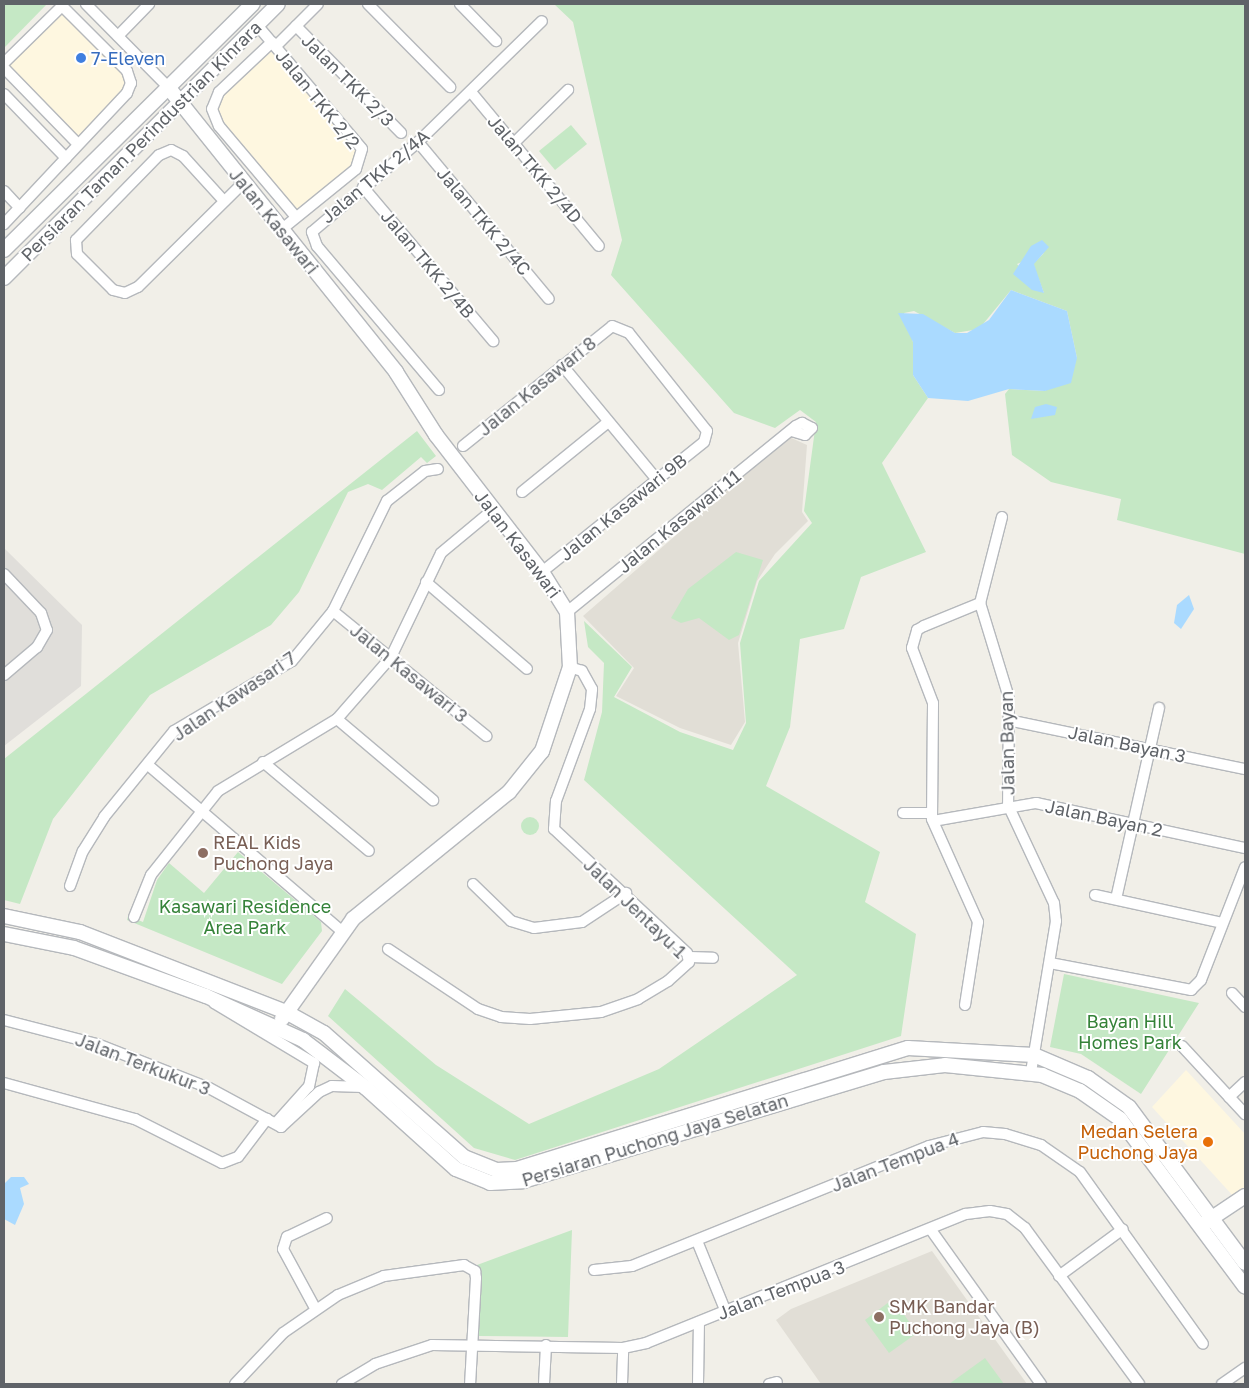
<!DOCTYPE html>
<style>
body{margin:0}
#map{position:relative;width:1249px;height:1388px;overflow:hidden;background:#f1efe8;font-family:"Golos Text",sans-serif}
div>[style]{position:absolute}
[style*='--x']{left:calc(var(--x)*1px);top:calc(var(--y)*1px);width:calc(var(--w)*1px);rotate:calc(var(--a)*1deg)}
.commercial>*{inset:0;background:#fef7e0}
.industrial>*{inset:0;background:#e0deda}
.education>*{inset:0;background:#e1ded6}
.green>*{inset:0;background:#c5e8c5}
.round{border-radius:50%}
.water>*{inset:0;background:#aadaff}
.roads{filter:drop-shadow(1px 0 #b5b8bc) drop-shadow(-1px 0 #b5b8bc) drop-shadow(0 1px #b5b8bc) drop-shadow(0 -1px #b5b8bc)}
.street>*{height:10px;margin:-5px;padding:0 5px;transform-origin:5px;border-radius:5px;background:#fff}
.secondary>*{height:14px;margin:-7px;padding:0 7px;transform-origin:7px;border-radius:7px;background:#fff}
.dots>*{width:14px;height:14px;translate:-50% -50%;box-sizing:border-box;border:2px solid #fff;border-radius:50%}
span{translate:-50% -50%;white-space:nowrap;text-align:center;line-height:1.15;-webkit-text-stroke:4px #fff;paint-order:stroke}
.shop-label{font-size:18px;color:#366cbe}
.left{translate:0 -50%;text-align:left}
.street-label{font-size:18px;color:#5f6368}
.education-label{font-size:18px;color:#785e54}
.park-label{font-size:18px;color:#348238}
.food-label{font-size:18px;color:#c56008}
.right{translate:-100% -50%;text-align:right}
.frame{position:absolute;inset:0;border:5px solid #5f6368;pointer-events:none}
</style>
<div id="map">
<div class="commercial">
<i style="clip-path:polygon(61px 11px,124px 73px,128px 83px,78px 139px,7px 65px)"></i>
<i style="clip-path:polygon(271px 49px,357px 148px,354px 167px,297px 212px,216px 116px,221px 95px)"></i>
<i style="clip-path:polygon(1186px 1070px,1245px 1134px,1245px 1191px,1234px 1197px,1152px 1107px)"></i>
</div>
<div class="industrial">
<i style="clip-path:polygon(4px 548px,82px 625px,81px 686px,4px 746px)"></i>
</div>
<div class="education">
<i style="clip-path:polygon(789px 437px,807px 445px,802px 512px,808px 521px,775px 554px,757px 581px,738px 643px,745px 722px,731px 745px,680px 728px,616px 696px,634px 668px,583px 616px)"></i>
<i style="clip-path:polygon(932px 1251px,1027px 1384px,821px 1384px,776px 1320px,791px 1309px)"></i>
</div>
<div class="green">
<i style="clip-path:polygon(4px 4px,47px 4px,4px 48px)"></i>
<i style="clip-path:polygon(evenodd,554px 4px,1245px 4px,1245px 554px,1117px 520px,1121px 499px,1051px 482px,1012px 455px,1005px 394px,1009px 389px,1045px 391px,1077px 358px,1067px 311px,1011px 290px,979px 329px,955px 333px,914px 311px,904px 313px,913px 342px,913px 375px,928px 398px,882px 463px,926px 552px,861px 577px,844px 629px,800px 639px,790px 727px,766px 786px,880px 852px,865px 902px,916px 934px,901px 1036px,515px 1160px,474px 1148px,328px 1016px,345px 989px,436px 1065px,529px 1124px,659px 1069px,797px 975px,584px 780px,602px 712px,604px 663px,588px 647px,584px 621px,632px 667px,614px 697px,680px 732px,733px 750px,746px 723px,740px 643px,759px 581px,812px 523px,804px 511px,816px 422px,800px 410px,775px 428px,734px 413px,611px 275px,622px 240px,573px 22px,554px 4px,1044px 253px,1033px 264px,1044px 293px,1017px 264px,1044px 253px)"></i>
<i style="clip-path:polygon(571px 125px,587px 144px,555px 170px,539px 151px)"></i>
<i style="clip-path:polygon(417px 431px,436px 456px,427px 463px,421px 457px,382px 490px,368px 484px,348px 492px,299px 592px,271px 625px,150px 695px,53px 819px,20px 904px,4px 900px,4px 759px)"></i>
<i style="clip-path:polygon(736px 552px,763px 560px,739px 635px,729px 640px,699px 618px,681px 623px,671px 618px,688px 589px)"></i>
<i class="round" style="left:521px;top:817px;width:18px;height:18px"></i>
<i style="clip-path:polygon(238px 852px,321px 922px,322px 931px,282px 984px,127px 920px,128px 916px,143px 922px,157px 880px,169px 863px,204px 893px)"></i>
<i style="clip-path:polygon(1064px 974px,1199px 1003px,1141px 1094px,1081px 1054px,1050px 1047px)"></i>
<i style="clip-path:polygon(572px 1230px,568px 1337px,479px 1336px,477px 1265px)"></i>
<i style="clip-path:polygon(893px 1299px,917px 1333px,889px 1353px,865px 1320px)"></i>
<i style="clip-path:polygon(985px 1358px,1004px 1384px,949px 1384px)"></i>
</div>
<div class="water">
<i style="clip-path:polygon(1042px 240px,1049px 247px,1034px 264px,1044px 293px,1032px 290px,1013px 274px,1031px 246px)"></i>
<i style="clip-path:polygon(1011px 290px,1067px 311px,1077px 358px,1071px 383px,1045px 391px,1009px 389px,968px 401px,928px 398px,913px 375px,913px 342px,898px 313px,923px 314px,955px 333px,967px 333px,989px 320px)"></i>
<i style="clip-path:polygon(1046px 404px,1057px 407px,1055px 415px,1031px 419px,1035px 407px)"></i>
<i style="clip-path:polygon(1189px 595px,1194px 609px,1181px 629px,1174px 623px,1177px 605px)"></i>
<i style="clip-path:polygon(11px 1177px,24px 1177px,29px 1184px,20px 1188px,24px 1204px,15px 1225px,4px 1219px,4px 1184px)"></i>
</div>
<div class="roads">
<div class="street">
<i style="--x:86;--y:4;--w:117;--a:45.3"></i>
<i style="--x:368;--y:4;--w:117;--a:45.3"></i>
<i style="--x:460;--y:4;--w:52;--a:45.8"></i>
<i style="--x:257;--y:25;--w:162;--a:49.7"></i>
<i style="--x:362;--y:149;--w:21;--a:107"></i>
<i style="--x:356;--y:169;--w:97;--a:140.9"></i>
<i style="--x:296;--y:26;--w:150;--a:45.5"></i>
<i style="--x:118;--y:36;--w:45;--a:-45.9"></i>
<i style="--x:272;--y:42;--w:73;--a:136.7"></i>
<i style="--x:219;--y:92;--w:18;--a:112"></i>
<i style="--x:212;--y:109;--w:18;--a:68"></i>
<i style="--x:219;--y:126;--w:119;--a:49.8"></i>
<i style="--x:276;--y:46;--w:59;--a:-45"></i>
<i style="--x:4;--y:63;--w:81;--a:-44.5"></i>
<i style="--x:62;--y:6;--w:92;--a:45"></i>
<i style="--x:127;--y:71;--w:13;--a:72"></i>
<i style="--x:131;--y:83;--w:11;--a:112"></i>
<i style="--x:127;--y:93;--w:89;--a:133.2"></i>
<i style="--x:4;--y:68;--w:106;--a:45.8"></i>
<i style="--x:471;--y:92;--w:200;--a:50.3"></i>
<i style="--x:4;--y:94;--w:89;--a:45.9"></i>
<i style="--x:66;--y:158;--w:91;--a:133.2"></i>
<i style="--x:418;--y:142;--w:204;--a:50.2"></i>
<i style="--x:514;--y:143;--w:76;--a:-44.5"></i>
<i style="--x:363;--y:187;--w:202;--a:49.8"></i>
<i style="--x:4;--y:191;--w:23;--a:47"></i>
<i style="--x:224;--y:201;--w:61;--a:-132.3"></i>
<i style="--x:183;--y:156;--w:13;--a:-153"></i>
<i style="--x:171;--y:150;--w:13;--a:157"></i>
<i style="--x:159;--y:155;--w:119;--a:134.3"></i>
<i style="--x:76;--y:240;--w:14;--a:86"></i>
<i style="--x:77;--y:254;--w:51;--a:45"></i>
<i style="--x:113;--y:290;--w:12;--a:14"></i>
<i style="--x:125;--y:293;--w:14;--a:-25"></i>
<i style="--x:138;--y:287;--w:148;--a:-44.7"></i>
<i style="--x:562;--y:365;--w:149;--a:50.4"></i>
<i style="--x:439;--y:390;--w:189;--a:-130.3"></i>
<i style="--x:317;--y:246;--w:15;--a:-110"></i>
<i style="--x:312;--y:232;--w:139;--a:-40.3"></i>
<i style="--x:418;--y:142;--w:173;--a:-44.3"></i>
<i style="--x:463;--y:446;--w:191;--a:-38.8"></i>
<i style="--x:612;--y:326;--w:18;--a:22"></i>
<i style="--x:629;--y:333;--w:125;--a:51.5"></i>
<i style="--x:707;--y:431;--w:11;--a:105"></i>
<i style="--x:704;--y:442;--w:208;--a:141.3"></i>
<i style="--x:522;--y:492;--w:111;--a:-39.1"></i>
<i style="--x:1002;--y:517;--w:89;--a:104.3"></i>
<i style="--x:980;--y:603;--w:99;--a:73"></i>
<i style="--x:1009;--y:698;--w:107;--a:90.5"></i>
<i style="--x:1008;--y:805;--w:108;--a:64.9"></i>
<i style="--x:1054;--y:903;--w:18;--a:84"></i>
<i style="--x:1056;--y:921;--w:153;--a:99.4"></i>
<i style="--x:4;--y:574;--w:54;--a:46.5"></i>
<i style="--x:41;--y:613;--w:18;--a:71"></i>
<i style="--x:47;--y:630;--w:20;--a:120"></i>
<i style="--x:37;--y:647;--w:43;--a:139.7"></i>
<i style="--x:426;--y:582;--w:133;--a:40.7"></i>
<i style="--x:333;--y:611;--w:198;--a:39.2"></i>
<i style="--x:567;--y:612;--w:295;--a:-39.1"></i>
<i style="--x:796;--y:426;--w:7;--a:-27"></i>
<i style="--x:802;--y:423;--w:11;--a:27"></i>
<i style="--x:812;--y:428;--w:10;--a:135"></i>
<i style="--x:805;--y:435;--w:14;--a:-163"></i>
<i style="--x:337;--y:719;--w:126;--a:40.2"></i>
<i style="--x:1008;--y:720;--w:242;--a:11.7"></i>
<i style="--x:263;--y:762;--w:138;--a:40"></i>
<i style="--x:148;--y:765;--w:255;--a:40.6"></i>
<i style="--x:903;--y:813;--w:27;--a:0"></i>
<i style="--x:933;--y:821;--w:105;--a:-9.9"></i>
<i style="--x:1036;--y:803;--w:214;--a:12.2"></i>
<i style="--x:473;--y:884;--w:53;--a:44.2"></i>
<i style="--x:511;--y:921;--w:24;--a:17"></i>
<i style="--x:534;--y:928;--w:48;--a:-7.1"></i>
<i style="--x:582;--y:922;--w:53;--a:-33.4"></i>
<i style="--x:70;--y:886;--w:37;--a:-70"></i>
<i style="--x:83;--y:851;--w:40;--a:-58"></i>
<i style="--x:104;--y:817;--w:111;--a:-50.9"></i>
<i style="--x:174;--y:731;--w:137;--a:-30.7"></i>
<i style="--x:292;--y:661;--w:65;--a:-50.6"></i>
<i style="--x:333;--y:611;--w:123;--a:-63.9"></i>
<i style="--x:387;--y:501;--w:48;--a:-38.3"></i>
<i style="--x:425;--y:471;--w:13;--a:-9"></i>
<i style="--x:1095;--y:895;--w:130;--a:12.4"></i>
<i style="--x:1116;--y:899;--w:196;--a:-77.3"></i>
<i style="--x:134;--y:917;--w:45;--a:-68"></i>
<i style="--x:151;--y:875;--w:107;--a:-51.4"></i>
<i style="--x:218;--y:791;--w:139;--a:-31.2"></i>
<i style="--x:337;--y:719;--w:82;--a:-48.9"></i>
<i style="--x:391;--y:657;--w:115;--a:-64.3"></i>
<i style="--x:441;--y:553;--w:69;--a:-39.7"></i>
<i style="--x:388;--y:949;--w:108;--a:33.7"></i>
<i style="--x:478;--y:1009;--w:24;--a:19"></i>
<i style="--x:501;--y:1017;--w:29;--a:4"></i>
<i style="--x:530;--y:1019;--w:71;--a:-5.6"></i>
<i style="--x:601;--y:1012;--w:39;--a:-19"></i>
<i style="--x:638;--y:999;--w:35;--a:-31"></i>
<i style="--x:668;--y:981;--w:28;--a:-42"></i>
<i style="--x:689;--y:962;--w:9;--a:-103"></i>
<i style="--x:687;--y:953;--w:182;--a:-137"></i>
<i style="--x:554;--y:829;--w:28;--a:-86"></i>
<i style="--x:556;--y:801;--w:98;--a:-69.7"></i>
<i style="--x:590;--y:709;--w:20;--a:-84"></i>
<i style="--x:592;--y:689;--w:21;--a:-119"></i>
<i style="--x:582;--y:671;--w:13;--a:-162"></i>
<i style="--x:690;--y:957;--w:23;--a:2"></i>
<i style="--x:1050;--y:963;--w:144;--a:10.8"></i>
<i style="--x:1191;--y:990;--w:14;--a:-45"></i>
<i style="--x:1201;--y:980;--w:121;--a:-68.7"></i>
<i style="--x:1232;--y:993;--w:19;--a:47"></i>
<i style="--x:214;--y:1003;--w:117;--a:31"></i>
<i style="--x:314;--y:1063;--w:24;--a:102"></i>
<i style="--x:309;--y:1086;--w:50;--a:131.7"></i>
<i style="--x:965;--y:1005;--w:84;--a:-81.1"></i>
<i style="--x:978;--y:922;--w:113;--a:-114.1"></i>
<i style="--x:932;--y:819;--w:116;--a:-89.5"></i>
<i style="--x:933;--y:703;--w:59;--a:-110.9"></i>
<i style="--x:912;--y:648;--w:19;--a:-74"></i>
<i style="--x:917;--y:630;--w:8;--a:-30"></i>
<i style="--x:924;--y:626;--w:61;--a:-22.3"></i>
<i style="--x:4;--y:1020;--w:96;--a:14.5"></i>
<i style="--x:97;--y:1044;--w:120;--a:21.4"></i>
<i style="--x:209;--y:1088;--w:82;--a:28.4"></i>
<i style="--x:281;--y:1127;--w:52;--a:-42.6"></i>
<i style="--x:319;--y:1092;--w:14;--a:-25"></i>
<i style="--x:332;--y:1086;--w:31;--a:2"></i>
<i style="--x:1182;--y:1046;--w:93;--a:47.2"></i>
<i style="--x:4;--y:1083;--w:136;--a:15.4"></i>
<i style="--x:135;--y:1119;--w:97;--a:26.8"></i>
<i style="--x:222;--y:1163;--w:17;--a:-21"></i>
<i style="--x:238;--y:1157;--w:48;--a:-52.7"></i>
<i style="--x:1229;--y:1097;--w:22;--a:-43"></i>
<i style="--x:931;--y:1230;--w:189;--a:54.5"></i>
<i style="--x:697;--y:1241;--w:77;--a:67.8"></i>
<i style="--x:594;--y:1270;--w:38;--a:-6"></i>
<i style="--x:632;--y:1266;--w:320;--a:-22"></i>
<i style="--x:929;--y:1146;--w:56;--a:-14.5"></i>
<i style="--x:983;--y:1132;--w:22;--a:5"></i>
<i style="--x:1005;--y:1134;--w:38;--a:17"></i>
<i style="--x:1041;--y:1145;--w:47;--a:34.7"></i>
<i style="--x:1080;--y:1172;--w:211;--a:54.4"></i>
<i style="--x:1059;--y:1276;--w:79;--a:-36.3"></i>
<i style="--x:315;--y:1308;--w:67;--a:-118.5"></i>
<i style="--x:283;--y:1249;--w:13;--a:-72"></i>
<i style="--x:287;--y:1237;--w:44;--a:-25.4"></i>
<i style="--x:235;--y:1384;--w:70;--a:-46.7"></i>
<i style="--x:283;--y:1333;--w:67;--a:-34.6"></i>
<i style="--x:338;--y:1295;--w:50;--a:-22.4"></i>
<i style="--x:384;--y:1276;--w:81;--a:-7.8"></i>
<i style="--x:464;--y:1265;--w:13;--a:29"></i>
<i style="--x:475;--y:1271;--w:7;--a:82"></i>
<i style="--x:476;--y:1278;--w:106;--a:93.2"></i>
<i style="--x:342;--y:1384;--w:39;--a:-31"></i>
<i style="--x:375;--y:1364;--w:60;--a:-18.4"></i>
<i style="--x:432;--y:1345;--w:191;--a:0.9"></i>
<i style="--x:623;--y:1348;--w:24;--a:-12"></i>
<i style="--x:646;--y:1343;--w:345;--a:-22"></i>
<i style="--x:966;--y:1214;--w:24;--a:-7"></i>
<i style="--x:990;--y:1211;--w:17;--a:10"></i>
<i style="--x:1007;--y:1214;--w:23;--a:38"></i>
<i style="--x:1025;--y:1228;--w:193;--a:53.8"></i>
<i style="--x:544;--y:1384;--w:39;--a:-87"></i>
<i style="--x:622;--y:1384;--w:36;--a:-88"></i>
<i style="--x:698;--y:1384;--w:62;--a:-89.1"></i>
<i style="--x:769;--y:1384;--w:8;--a:-14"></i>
<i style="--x:1222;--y:1384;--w:28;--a:-35"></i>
</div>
<div class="secondary">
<i style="--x:168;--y:87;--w:365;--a:51.3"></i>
<i style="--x:396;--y:372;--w:75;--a:57.6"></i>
<i style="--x:436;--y:435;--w:173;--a:52.3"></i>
<i style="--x:542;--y:572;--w:47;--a:58"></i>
<i style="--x:567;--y:612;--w:55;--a:86.9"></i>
<i style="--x:570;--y:667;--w:89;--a:108.4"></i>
<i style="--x:542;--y:751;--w:53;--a:128.8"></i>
<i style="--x:509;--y:792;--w:201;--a:140.9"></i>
<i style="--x:353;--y:919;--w:123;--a:125.4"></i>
<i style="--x:4;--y:250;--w:350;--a:-44.7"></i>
<i style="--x:4;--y:278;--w:387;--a:-45"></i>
<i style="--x:4;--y:916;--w:78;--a:11.9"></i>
<i style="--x:80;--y:932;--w:221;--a:21.2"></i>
<i style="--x:286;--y:1012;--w:43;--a:28.9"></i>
<i style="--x:324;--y:1033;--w:187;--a:41.5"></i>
<i style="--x:464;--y:1157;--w:35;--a:22"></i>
<i style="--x:497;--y:1170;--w:20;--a:-3"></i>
<i style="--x:517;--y:1169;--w:409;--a:-17.2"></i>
<i style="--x:908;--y:1048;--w:126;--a:3.2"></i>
<i style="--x:1034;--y:1055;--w:59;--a:23.1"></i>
<i style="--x:1088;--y:1078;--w:50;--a:35.3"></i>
<i style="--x:1129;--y:1107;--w:194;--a:53.4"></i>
<i style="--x:4;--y:934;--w:71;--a:11.3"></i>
<i style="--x:74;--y:948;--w:140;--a:20"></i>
<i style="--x:206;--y:996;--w:107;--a:24.4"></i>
<i style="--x:303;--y:1040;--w:79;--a:37.3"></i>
<i style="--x:366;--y:1088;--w:121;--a:42"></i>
<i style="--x:456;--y:1169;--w:37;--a:22"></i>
<i style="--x:490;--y:1183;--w:33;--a:-3"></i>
<i style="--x:523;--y:1181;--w:377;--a:-16.8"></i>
<i style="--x:884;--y:1072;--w:61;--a:-6.5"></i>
<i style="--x:945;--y:1065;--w:98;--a:5.9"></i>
<i style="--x:1042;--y:1075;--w:41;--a:22.8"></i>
<i style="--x:1080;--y:1091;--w:49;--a:35"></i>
<i style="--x:1120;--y:1119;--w:209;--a:53.3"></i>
<i style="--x:1206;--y:1222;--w:47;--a:-33.7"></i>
</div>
</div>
<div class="dots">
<i style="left:81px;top:58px;background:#3f7fe0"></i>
<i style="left:203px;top:853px;background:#8d6e63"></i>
<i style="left:1208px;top:1142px;background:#e8710a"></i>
<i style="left:879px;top:1317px;background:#8d6e63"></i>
</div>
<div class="shop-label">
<span class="left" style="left:91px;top:58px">7-Eleven</span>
</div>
<div class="street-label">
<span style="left:348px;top:80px;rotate:45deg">Jalan TKK 2/3</span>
<span style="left:318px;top:99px;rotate:51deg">Jalan TKK 2/2</span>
<span style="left:141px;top:141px;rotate:-45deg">Persiaran Taman Perindustrian Kinrara</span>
<span style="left:535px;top:169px;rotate:50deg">Jalan TKK 2/4D</span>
<span style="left:375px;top:176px;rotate:-40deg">Jalan TKK 2/4A</span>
<span style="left:274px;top:221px;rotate:51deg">Jalan Kasawari</span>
<span style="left:484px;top:221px;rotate:50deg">Jalan TKK 2/4C</span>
<span style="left:428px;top:264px;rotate:50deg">Jalan TKK 2/4B</span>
<span style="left:537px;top:386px;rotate:-39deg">Jalan Kasawari 8</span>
<span style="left:623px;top:507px;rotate:-39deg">Jalan Kasawari 9B</span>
<span style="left:679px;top:521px;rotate:-39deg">Jalan Kasawari 11</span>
<span style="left:518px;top:544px;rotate:53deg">Jalan Kasawari</span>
<span style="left:409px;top:673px;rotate:39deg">Jalan Kasawari 3</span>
<span style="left:234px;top:696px;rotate:-34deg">Jalan Kawasari 7</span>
<span style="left:1007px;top:743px;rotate:-91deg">Jalan Bayan</span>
<span style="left:1127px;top:744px;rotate:12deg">Jalan Bayan 3</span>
<span style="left:1104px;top:818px;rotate:12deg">Jalan Bayan 2</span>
<span style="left:635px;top:908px;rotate:44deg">Jalan Jentayu 1</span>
<span style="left:143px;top:1064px;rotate:21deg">Jalan Terkukur 3</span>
<span style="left:655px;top:1140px;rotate:-17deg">Persiaran Puchong Jaya Selatan</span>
<span style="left:895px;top:1162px;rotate:-21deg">Jalan Tempua 4</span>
<span style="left:781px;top:1290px;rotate:-21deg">Jalan Tempua 3</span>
</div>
<div class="education-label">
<span class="left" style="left:213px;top:853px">REAL Kids<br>Puchong Jaya</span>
<span class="left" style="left:889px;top:1317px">SMK Bandar<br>Puchong Jaya (B)</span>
</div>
<div class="park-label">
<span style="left:245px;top:917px">Kasawari Residence<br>Area Park</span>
<span style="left:1130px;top:1032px">Bayan Hill<br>Homes Park</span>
</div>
<div class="food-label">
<span class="right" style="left:1198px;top:1142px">Medan Selera<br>Puchong Jaya</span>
</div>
<div class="frame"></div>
</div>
